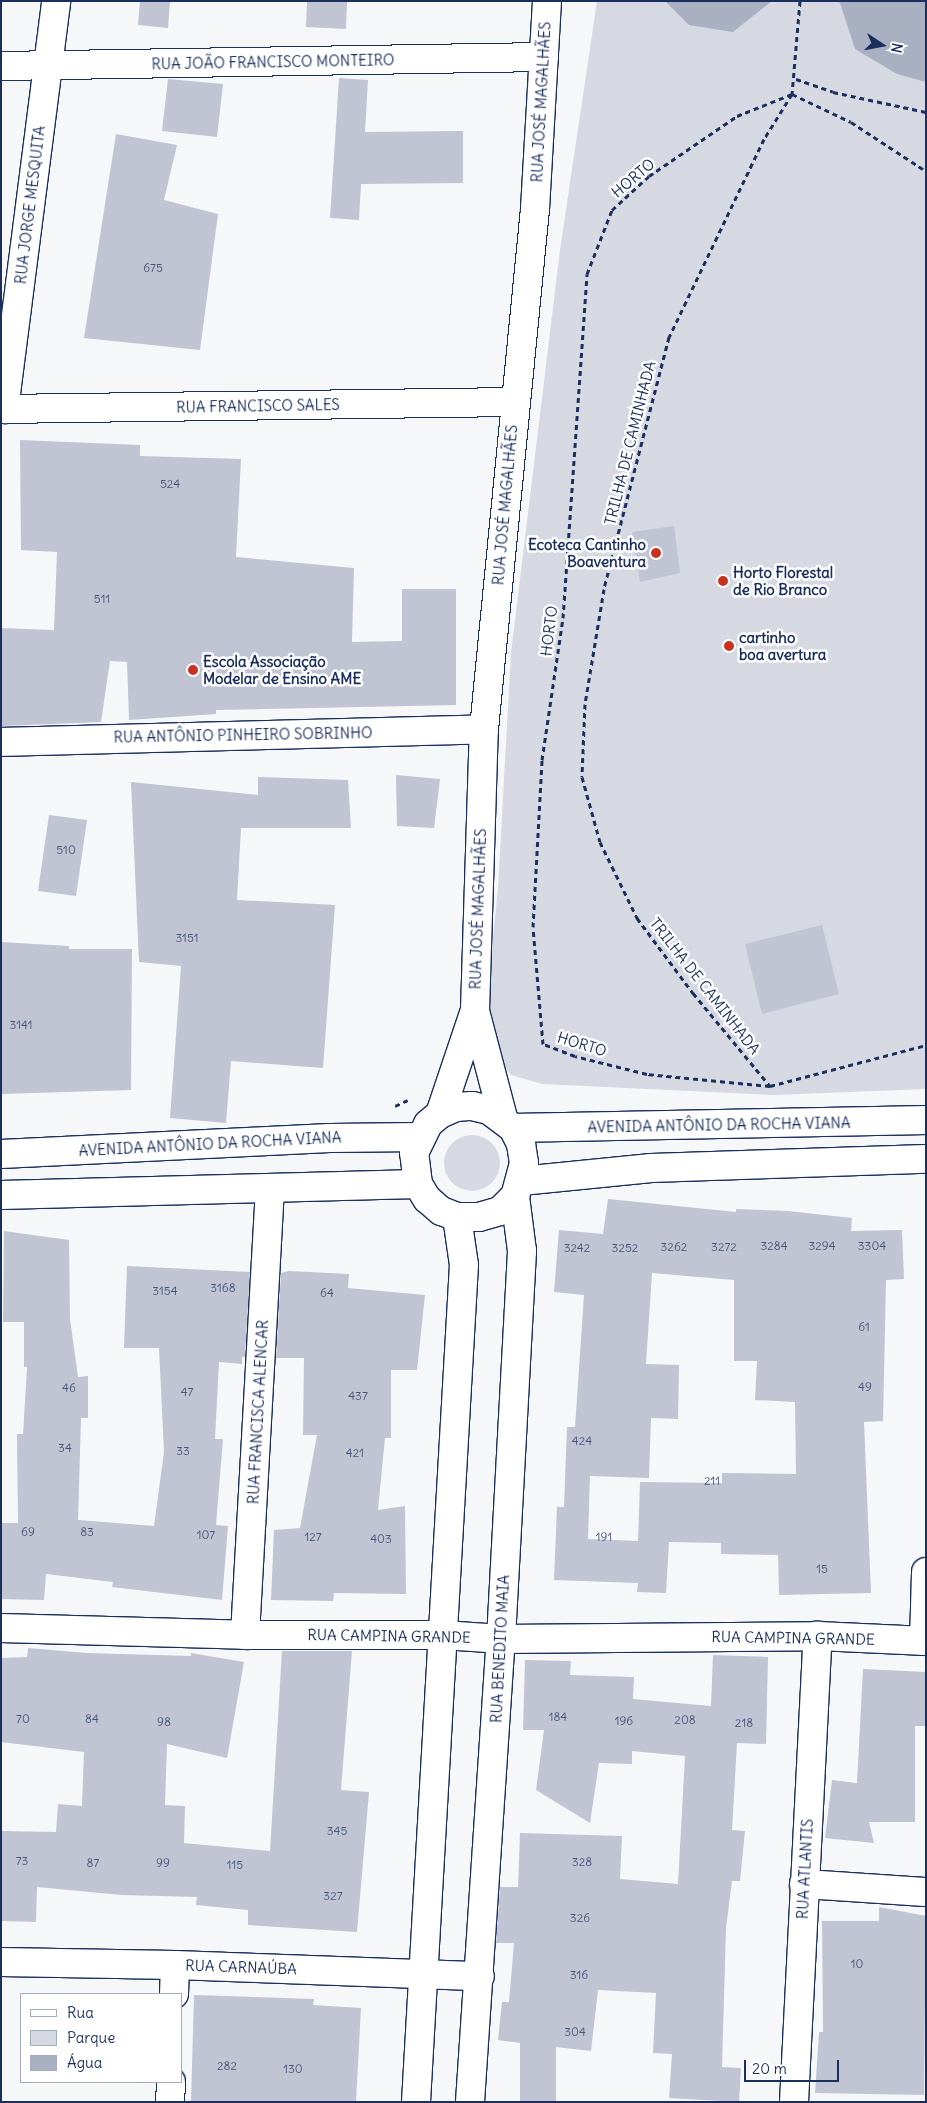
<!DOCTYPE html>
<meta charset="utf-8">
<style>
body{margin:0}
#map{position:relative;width:927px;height:2103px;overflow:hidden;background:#f6f7f9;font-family:Delius,sans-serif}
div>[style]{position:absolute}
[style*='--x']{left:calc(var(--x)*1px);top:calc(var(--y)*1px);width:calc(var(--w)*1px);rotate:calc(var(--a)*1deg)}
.green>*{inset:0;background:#d6d9e2}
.round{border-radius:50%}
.water>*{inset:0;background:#a9b0c1}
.building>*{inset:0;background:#c0c4d3}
.path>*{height:3px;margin-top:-1.5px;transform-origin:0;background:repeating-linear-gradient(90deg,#1b2f5e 0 5px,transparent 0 9px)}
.roads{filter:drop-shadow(1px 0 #1b2f5e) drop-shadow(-1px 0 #1b2f5e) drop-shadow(0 1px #1b2f5e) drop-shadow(0 -1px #1b2f5e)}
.minor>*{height:28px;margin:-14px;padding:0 14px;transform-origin:14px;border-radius:14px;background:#fff}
.tertiary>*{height:28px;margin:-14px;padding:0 14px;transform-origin:14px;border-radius:14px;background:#fff}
.secondary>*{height:28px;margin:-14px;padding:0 14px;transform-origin:14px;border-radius:14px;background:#fff}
.dots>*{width:14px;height:14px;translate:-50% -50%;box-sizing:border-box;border:2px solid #fff;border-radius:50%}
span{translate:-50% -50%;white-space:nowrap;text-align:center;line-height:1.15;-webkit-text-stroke:5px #fff;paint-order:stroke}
.number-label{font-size:12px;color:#44547b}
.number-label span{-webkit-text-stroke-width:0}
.street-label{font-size:15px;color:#1b2f5e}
.poi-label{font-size:15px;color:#1b2f5e;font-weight:700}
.right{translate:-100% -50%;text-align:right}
.left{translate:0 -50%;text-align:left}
.frame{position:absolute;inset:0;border:2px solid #1b2f5e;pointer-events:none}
.legend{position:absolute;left:20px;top:1993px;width:162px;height:90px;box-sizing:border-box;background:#fff;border:1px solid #a4acbf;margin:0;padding:6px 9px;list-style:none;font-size:15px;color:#1b2f5e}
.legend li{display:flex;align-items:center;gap:10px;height:25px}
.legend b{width:25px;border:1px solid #a4acbf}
.north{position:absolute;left:857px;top:20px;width:50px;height:50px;-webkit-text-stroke:4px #fff;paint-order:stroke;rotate:101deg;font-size:14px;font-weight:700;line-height:20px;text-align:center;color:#1b2f5e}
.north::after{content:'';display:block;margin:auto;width:18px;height:22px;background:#1b2f5e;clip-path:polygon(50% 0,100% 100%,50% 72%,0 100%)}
.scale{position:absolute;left:744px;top:2060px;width:95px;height:22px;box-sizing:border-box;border:2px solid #1b2f5e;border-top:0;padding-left:6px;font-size:15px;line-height:18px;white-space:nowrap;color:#1b2f5e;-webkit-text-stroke:4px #fff;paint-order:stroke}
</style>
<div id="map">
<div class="green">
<i style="clip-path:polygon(597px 1px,926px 1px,926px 1089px,774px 1095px,542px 1084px,511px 1075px,491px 1051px,482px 1051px,498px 888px,511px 653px,560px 250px)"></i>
<i class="round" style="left:444px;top:1135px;width:56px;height:56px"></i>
</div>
<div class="water">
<i style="clip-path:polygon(665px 1px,772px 1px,733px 32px,689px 25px)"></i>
<i style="clip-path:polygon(836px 1px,926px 1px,926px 82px,897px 74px,855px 49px,840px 3px)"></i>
</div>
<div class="building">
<i style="clip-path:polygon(140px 1px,170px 1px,168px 28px,138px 25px)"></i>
<i style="clip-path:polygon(307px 1px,347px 1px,346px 29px,306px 27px)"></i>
<i style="clip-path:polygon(339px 78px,368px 80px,365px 132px,463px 131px,463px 183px,361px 184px,359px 220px,330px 218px)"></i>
<i style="clip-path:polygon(168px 79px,223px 84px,217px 137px,162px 131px)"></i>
<i style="clip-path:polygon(116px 134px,177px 145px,164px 200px,218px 214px,200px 350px,84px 338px)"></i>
<i style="clip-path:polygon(20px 440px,140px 445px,140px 456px,241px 459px,236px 557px,354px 568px,352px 642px,402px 641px,402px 589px,456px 589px,456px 705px,216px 710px,216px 714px,129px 720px,127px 662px,110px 661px,101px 722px,1px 726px,1px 628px,54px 630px,57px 552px,21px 550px)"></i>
<i style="clip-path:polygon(674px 526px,680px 573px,640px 582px,632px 532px)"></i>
<i style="clip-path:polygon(396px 775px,440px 779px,434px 828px,397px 826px)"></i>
<i style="clip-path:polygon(258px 777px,348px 780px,351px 828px,241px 828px,237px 900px,335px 905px,323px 1068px,231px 1061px,226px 1123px,170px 1118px,181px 966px,139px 962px,131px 782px,258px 795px)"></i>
<i style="clip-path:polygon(49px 815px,87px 820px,76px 896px,38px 891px)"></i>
<i style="clip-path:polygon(822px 925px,839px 994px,762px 1014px,745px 944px)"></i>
<i style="clip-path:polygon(1px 942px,69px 946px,69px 949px,132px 949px,131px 1090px,1px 1094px)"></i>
<i style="clip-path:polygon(evenodd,608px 1199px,736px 1212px,736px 1209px,788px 1211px,852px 1218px,851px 1231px,902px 1230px,904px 1279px,886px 1280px,883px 1421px,864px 1422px,871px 1593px,779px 1595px,778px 1555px,721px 1554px,721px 1543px,669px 1542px,666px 1593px,637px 1592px,638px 1583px,554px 1580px,557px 1507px,564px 1507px,567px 1427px,575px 1427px,584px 1295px,554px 1292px,559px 1230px,603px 1234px,608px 1199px,652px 1273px,734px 1280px,734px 1361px,757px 1361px,755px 1400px,795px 1402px,796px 1474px,722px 1473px,722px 1483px,640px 1482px,638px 1541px,588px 1539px,590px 1476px,649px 1478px,651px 1418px,678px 1419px,679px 1365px,646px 1364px,652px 1273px)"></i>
<i style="clip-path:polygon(4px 1231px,69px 1240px,70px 1319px,78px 1377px,88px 1376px,88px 1418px,81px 1418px,78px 1520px,154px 1526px,164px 1452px,159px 1348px,124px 1348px,127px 1266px,250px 1272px,245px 1357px,242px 1357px,242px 1364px,219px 1362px,215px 1439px,223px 1439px,216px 1525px,228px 1526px,222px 1600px,112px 1587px,113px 1582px,46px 1574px,44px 1600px,1px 1599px,1px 1523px,18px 1523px,17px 1434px,23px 1434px,27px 1367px,24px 1367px,24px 1322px,3px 1322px)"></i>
<i style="clip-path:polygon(289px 1271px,349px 1274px,348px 1288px,425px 1295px,417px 1370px,391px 1370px,391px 1438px,385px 1438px,378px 1510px,405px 1506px,406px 1594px,334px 1593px,333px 1601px,271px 1600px,274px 1530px,300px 1528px,317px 1435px,303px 1435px,304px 1358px,276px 1358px,281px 1273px)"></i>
<i style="clip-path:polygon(28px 1648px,87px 1653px,191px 1656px,191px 1653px,244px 1662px,227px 1758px,167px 1744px,165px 1805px,185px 1806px,184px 1843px,270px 1851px,282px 1651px,352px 1651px,341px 1790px,369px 1792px,357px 1932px,248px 1925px,248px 1910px,196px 1905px,197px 1897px,121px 1895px,37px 1887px,36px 1922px,1px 1921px,1px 1831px,56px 1832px,58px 1804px,82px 1806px,84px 1752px,1px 1742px,1px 1658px,27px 1657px)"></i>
<i style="clip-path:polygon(713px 1655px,768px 1657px,766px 1744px,737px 1743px,732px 1830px,745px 1831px,740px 1881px,732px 1881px,726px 1928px,722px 2067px,741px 2068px,739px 2102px,669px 2098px,672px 2054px,653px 2053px,656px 1993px,598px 1990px,591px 2051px,556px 2047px,556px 2102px,520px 2102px,520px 2043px,498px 2040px,502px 2002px,509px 2002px,514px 1943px,496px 1943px,500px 1887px,518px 1887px,520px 1833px,622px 1836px,620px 1879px,678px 1884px,685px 1756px,632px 1751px,632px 1764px,599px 1763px,590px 1823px,536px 1790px,544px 1730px,523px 1730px,525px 1660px,571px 1661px,570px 1675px,634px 1677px,633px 1699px,711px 1706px)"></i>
<i style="clip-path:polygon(863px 1669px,926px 1672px,926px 1726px,915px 1726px,915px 1822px,869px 1822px,874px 1843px,825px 1838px,832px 1780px,857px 1783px)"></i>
<i style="clip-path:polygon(879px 1907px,926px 1916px,924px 2095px,815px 2093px,819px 2032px,823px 2032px,822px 1921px,879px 1921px)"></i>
<i style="clip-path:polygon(194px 1995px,314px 1999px,313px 2005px,361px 2008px,356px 2102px,191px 2102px)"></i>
</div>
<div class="path">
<i style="--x:800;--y:1;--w:93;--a:94.9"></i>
<i style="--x:792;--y:94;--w:53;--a:121.9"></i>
<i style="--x:764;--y:139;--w:220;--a:115.6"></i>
<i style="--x:669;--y:337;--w:260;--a:104.5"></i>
<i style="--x:604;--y:589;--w:117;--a:99.4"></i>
<i style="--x:585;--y:704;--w:73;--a:92.4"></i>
<i style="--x:582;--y:777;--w:67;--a:74.5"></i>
<i style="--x:600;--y:842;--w:85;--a:64"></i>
<i style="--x:637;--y:918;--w:94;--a:53.3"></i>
<i style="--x:693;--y:993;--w:121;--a:50.4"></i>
<i style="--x:770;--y:1086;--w:161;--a:-14.7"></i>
<i style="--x:796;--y:79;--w:39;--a:19"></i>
<i style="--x:833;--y:92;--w:95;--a:12.1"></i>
<i style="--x:770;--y:1086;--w:124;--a:-174.4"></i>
<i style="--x:647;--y:1074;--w:74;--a:-166"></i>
<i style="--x:575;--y:1056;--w:34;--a:-159"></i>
<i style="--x:543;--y:1044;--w:117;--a:-94.9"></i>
<i style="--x:533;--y:927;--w:167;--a:-86.9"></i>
<i style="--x:542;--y:760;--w:144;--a:-81.6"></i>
<i style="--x:563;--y:618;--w:345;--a:-86"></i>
<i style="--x:587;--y:274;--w:69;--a:-68.7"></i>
<i style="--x:612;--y:210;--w:50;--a:-42.6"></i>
<i style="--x:649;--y:176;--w:107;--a:-34.3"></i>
<i style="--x:737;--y:116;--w:59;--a:-21.8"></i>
<i style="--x:792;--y:94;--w:65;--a:25.4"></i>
<i style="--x:851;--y:122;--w:90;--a:33.2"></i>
<i style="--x:395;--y:1106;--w:14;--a:-25"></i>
</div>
<div class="roads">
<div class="minor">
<i style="--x:1;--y:66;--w:543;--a:-0.95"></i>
<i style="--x:1;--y:409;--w:514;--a:-0.78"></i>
<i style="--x:4;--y:409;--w:411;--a:-82.7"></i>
<i style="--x:1;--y:742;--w:483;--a:-1.5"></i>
<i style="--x:475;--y:1011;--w:111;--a:75.3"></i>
<i style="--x:440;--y:1114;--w:110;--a:-71.4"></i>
<i style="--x:475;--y:1010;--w:281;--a:-88.2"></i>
<i style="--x:484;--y:729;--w:522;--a:-84.4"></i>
<i style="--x:535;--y:209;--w:208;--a:-86.7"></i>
<i style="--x:1;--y:1628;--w:244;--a:1.6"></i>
<i style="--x:245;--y:1635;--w:198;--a:0"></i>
<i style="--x:443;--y:1635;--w:58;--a:3.9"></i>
<i style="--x:501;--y:1639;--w:317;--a:-0.5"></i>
<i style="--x:818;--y:1636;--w:108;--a:2.7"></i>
<i style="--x:245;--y:1635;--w:447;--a:-86.8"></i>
<i style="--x:924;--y:1641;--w:69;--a:-88.3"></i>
<i style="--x:804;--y:1884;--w:122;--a:3.8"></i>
<i style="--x:1;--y:1962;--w:174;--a:1"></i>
<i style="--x:175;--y:1965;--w:305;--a:2.1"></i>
<i style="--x:174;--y:1994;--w:29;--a:-88"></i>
<i style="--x:170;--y:2102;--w:20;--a:-87"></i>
<i style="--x:794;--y:2102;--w:467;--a:-87.1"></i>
</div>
<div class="tertiary">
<i style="--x:416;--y:2102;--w:838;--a:-86.72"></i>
<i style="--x:464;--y:1265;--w:49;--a:-98.3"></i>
<i style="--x:470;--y:2102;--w:464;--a:-86.2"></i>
<i style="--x:501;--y:1639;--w:389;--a:-86.9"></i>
<i style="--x:522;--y:1251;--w:55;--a:-97.3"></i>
</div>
<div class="secondary">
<i style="--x:472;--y:1106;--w:17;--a:13"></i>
<i style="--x:489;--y:1110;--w:30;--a:37"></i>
<i style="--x:513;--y:1128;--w:18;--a:63"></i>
<i style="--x:521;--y:1144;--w:19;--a:81"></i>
<i style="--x:524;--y:1163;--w:34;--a:105"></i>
<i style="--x:515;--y:1196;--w:21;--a:135"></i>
<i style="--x:500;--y:1211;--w:22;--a:164"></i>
<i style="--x:479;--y:1217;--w:22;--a:180"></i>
<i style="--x:457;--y:1217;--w:17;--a:-159"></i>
<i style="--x:441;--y:1211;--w:18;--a:-139"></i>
<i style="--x:427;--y:1199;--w:17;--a:-121"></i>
<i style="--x:418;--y:1184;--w:31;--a:-97"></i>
<i style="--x:414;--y:1153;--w:32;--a:-64"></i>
<i style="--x:428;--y:1124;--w:16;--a:-40"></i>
<i style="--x:440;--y:1114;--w:17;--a:-24"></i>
<i style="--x:456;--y:1107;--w:16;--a:-4"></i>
<i style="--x:513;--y:1128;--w:413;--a:-1.1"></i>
<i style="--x:1;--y:1154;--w:329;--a:-2.8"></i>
<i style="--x:330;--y:1138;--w:89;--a:-0.6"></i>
<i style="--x:521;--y:1181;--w:131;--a:-5.7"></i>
<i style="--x:651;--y:1168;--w:275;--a:-1.9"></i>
<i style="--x:1;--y:1195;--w:417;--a:-1.5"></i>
</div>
</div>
<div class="dots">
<i style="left:656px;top:553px;background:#c8321e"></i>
<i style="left:723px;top:581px;background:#c8321e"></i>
<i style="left:729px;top:646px;background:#c8321e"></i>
<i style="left:193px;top:670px;background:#c8321e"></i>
</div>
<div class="number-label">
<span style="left:153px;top:268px">675</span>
<span style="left:170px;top:484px">524</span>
<span style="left:102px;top:599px">511</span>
<span style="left:66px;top:850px">510</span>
<span style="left:187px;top:938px">3151</span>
<span style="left:21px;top:1025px">3141</span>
<span style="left:774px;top:1246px">3284</span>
<span style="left:822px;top:1246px">3294</span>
<span style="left:872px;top:1246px">3304</span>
<span style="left:674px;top:1247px">3262</span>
<span style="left:724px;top:1247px">3272</span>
<span style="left:577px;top:1248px">3242</span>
<span style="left:625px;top:1248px">3252</span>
<span style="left:223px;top:1288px">3168</span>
<span style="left:165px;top:1291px">3154</span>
<span style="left:327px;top:1293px">64</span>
<span style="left:864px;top:1327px">61</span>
<span style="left:865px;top:1387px">49</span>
<span style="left:69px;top:1388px">46</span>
<span style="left:187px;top:1392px">47</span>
<span style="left:358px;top:1396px">437</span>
<span style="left:582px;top:1441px">424</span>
<span style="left:65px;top:1448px">34</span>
<span style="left:183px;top:1451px">33</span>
<span style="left:355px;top:1453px">421</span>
<span style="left:712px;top:1481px">211</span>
<span style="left:28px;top:1532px">69</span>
<span style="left:87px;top:1532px">83</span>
<span style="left:206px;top:1535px">107</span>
<span style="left:313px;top:1537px">127</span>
<span style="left:604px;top:1537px">191</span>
<span style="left:381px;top:1539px">403</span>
<span style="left:822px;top:1569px">15</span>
<span style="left:558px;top:1717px">184</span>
<span style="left:23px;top:1719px">70</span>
<span style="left:92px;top:1719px">84</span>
<span style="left:685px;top:1720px">208</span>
<span style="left:624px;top:1721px">196</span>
<span style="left:164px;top:1722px">98</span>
<span style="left:744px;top:1723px">218</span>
<span style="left:337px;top:1831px">345</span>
<span style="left:22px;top:1861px">73</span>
<span style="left:582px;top:1862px">328</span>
<span style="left:93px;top:1863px">87</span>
<span style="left:163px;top:1863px">99</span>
<span style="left:235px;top:1865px">115</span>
<span style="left:333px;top:1896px">327</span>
<span style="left:580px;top:1918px">326</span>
<span style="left:857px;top:1964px">10</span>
<span style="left:579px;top:1975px">316</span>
<span style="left:575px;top:2032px">304</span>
<span style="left:227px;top:2066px">282</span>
<span style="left:293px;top:2069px">130</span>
</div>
<div class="street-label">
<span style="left:273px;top:62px;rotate:-1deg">RUA JOÃO FRANCISCO MONTEIRO</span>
<span style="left:541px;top:102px;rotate:-87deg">RUA JOSÉ MAGALHÃES</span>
<span style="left:633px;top:178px;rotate:-40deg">HORTO</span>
<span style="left:30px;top:205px;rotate:-83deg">RUA JORGE MESQUITA</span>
<span style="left:258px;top:406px;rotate:-1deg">RUA FRANCISCO SALES</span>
<span style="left:630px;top:443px;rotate:-76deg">TRILHA DE CAMINHADA</span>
<span style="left:505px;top:505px;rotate:-85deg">RUA JOSÉ MAGALHÃES</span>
<span style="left:549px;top:631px;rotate:-83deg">HORTO</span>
<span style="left:243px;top:735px;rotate:-1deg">RUA ANTÔNIO PINHEIRO SOBRINHO</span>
<span style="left:478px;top:909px;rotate:-88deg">RUA JOSÉ MAGALHÃES</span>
<span style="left:705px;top:986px;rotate:52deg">TRILHA DE CAMINHADA</span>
<span style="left:582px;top:1044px;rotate:17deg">HORTO</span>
<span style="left:719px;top:1125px;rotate:-1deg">AVENIDA ANTÔNIO DA ROCHA VIANA</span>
<span style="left:210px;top:1144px;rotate:-3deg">AVENIDA ANTÔNIO DA ROCHA VIANA</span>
<span style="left:258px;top:1412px;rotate:-87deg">RUA FRANCISCA ALENCAR</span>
<span style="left:389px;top:1636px;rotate:1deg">RUA CAMPINA GRANDE</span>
<span style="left:793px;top:1638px;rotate:1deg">RUA CAMPINA GRANDE</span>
<span style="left:500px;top:1649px;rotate:-87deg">RUA BENEDITO MAIA</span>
<span style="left:805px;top:1869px;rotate:-87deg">RUA ATLANTIS</span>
<span style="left:241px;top:1967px;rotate:2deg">RUA CARNAÚBA</span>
</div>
<div class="poi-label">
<span class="right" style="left:646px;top:553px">Ecoteca Cantinho<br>Boaventura</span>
<span class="left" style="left:733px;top:581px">Horto Florestal<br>de Rio Branco</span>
<span class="left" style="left:739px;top:646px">cartinho<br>boa avertura</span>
<span class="left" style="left:203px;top:670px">Escola Associação<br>Modelar de Ensino AME</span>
</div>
<div class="frame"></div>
<ul class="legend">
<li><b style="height:6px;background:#fff"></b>Rua</li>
<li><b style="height:14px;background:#d6d9e2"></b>Parque</li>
<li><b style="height:14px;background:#a9b0c1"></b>Água</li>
</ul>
<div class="north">N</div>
<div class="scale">20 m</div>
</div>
